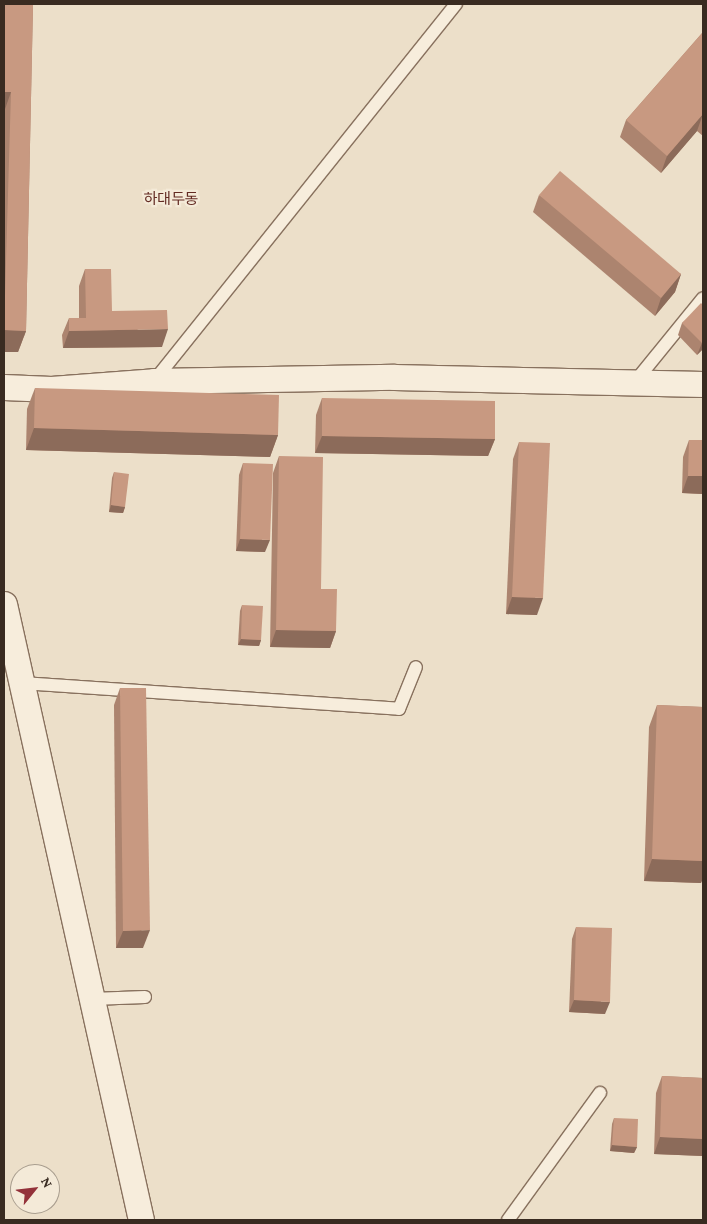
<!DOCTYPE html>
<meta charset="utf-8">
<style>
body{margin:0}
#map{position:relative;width:707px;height:1224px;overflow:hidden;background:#ecdfc9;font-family:"Crimson Pro","Noto Sans KR",serif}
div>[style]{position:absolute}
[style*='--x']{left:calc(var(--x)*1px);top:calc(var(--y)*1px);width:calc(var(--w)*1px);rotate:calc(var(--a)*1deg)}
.roads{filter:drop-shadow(1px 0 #88715e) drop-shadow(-1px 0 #88715e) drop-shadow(0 1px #88715e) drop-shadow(0 -1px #88715e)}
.lane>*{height:12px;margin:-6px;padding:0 6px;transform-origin:6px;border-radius:6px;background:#f7eddc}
.street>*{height:25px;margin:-12.5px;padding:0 12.5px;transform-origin:12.5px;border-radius:12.5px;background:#f7eddc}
.wall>*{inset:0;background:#ac846f}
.shaded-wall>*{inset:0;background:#8c6b5a}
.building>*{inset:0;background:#c89981}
span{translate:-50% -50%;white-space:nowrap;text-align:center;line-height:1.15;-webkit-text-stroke:4.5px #f4ead8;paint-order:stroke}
.quarter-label{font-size:15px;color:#632b23}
.frame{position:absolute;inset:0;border:5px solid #392b21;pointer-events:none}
.north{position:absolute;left:10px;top:1164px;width:50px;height:50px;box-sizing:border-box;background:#f4ead8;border:1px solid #a99e8f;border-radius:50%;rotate:61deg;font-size:14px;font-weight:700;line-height:20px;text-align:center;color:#392b21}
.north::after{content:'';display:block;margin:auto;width:18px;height:22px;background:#93323a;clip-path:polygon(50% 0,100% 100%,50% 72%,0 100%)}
</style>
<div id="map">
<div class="roads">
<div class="lane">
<i style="--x:154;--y:381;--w:483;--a:-51.3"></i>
<i style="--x:634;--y:383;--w:109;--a:-50.9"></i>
<i style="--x:22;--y:683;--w:378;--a:3.9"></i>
<i style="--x:399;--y:709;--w:45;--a:-68"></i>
<i style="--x:92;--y:999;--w:53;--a:-2.2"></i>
<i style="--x:508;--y:1220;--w:157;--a:-54.1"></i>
</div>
<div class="street">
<i style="--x:4;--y:387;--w:47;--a:2.4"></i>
<i style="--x:51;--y:389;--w:103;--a:-4.4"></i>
<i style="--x:154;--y:381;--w:240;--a:-1"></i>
<i style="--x:394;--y:377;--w:309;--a:1.3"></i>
<i style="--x:4;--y:604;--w:631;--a:77.46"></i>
</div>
</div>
<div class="wall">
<i style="clip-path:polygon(4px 4px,33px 5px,26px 331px,18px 352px,4px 352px)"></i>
<i style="clip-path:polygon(703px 32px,703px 136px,697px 131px,661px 173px,620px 137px,626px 120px)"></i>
<i style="clip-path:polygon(539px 195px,681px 274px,675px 292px,655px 316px,533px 212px)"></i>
<i style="clip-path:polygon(85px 269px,112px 311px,162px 347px,63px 348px,62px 335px,69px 318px,79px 318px,79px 286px)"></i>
<i style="clip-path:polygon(703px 305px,703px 349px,697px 355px,678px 335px,682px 323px)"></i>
<i style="clip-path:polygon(35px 388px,278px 435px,270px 457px,26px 450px,27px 409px)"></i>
<i style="clip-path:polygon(322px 398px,495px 439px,488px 456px,315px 453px,316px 415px)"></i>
<i style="clip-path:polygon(689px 440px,703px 440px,703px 494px,682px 493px,683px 457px)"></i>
<i style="clip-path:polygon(519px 442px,537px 615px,506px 614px,513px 459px)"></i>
<i style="clip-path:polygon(279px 456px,321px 589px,336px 631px,330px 648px,270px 647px,273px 473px)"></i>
<i style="clip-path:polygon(243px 463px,265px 552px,236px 551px,239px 475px)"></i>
<i style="clip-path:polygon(114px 472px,125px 507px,123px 513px,109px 512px,112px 478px)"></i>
<i style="clip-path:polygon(242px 605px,261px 640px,259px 646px,238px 645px,240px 611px)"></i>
<i style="clip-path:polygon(120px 688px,143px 948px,116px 948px,114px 705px)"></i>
<i style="clip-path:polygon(657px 705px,703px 707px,703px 878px,701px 883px,644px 881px,649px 727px)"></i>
<i style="clip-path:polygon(576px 927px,605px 1014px,569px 1012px,572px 939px)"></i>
<i style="clip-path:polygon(662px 1076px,703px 1078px,703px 1156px,654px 1154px,656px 1093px)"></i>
<i style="clip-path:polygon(614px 1118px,637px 1147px,634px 1153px,610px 1151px,612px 1124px)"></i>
</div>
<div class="shaded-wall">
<i style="clip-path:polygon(4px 92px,11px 92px,4px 112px)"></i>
<i style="clip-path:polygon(703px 114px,697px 131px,661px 173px,667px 156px)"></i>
<i style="clip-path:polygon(681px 274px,675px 292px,655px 316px,661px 298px)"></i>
<i style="clip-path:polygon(168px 329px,162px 347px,63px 348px,69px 331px)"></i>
<i style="clip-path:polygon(4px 330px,26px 331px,18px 352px,4px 352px)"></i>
<i style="clip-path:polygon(703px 342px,703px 349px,697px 355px,702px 343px)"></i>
<i style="clip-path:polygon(34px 428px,278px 435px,270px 457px,26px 450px)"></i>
<i style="clip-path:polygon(322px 436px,495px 439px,488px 456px,315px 453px)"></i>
<i style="clip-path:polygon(688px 476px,703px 476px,703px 494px,682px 493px)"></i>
<i style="clip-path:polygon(111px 505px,125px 507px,123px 513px,109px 512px)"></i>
<i style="clip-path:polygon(240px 539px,270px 540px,265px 552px,236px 551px)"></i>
<i style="clip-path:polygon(512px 597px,543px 598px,537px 615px,506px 614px)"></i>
<i style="clip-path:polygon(276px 630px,336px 631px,330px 648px,270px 647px)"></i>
<i style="clip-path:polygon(241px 639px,261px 640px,259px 646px,238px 645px)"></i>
<i style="clip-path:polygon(652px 859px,703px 861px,703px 878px,701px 883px,644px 881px)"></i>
<i style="clip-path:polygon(150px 930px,143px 948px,116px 948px,123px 931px)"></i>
<i style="clip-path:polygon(574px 1000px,610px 1002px,605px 1014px,569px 1012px)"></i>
<i style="clip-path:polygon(660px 1137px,703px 1139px,703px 1156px,654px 1154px)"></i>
<i style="clip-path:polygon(612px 1145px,637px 1147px,634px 1153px,610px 1151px)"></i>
</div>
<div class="building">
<i style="clip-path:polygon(4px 4px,33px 5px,26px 331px,4px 330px,11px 92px,4px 92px)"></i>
<i style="clip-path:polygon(703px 32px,703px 114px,667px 156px,626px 120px)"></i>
<i style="clip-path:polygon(560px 171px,681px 274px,661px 298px,539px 195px)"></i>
<i style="clip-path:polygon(85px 269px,111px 269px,112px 311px,167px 310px,168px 329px,69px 331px,69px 318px,86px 318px)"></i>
<i style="clip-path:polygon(701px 303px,703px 305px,703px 342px,702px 343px,682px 323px)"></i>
<i style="clip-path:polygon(35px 388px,279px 395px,278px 435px,34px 428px)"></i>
<i style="clip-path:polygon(322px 398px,495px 401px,495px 439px,322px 436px)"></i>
<i style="clip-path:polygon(689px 440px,703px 440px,703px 476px,688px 476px)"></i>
<i style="clip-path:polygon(519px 442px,550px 443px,543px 598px,512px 597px)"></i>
<i style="clip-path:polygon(279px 456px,323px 457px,321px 589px,337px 589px,336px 631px,276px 630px)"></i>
<i style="clip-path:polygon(243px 463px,273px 464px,270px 540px,240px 539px)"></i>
<i style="clip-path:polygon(114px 472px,129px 474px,125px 507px,111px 505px)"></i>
<i style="clip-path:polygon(242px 605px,263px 606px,261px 640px,241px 639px)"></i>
<i style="clip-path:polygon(120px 688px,146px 688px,150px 930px,123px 931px)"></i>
<i style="clip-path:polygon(657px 705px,703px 707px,703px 861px,652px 859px)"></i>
<i style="clip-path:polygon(576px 927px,612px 928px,610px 1002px,574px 1000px)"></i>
<i style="clip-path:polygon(662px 1076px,703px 1078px,703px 1139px,660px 1137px)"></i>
<i style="clip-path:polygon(614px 1118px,638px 1119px,637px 1147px,612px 1145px)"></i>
</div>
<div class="quarter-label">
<span style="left:171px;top:200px">하대두동</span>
</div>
<div class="frame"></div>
<div class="north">N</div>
</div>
